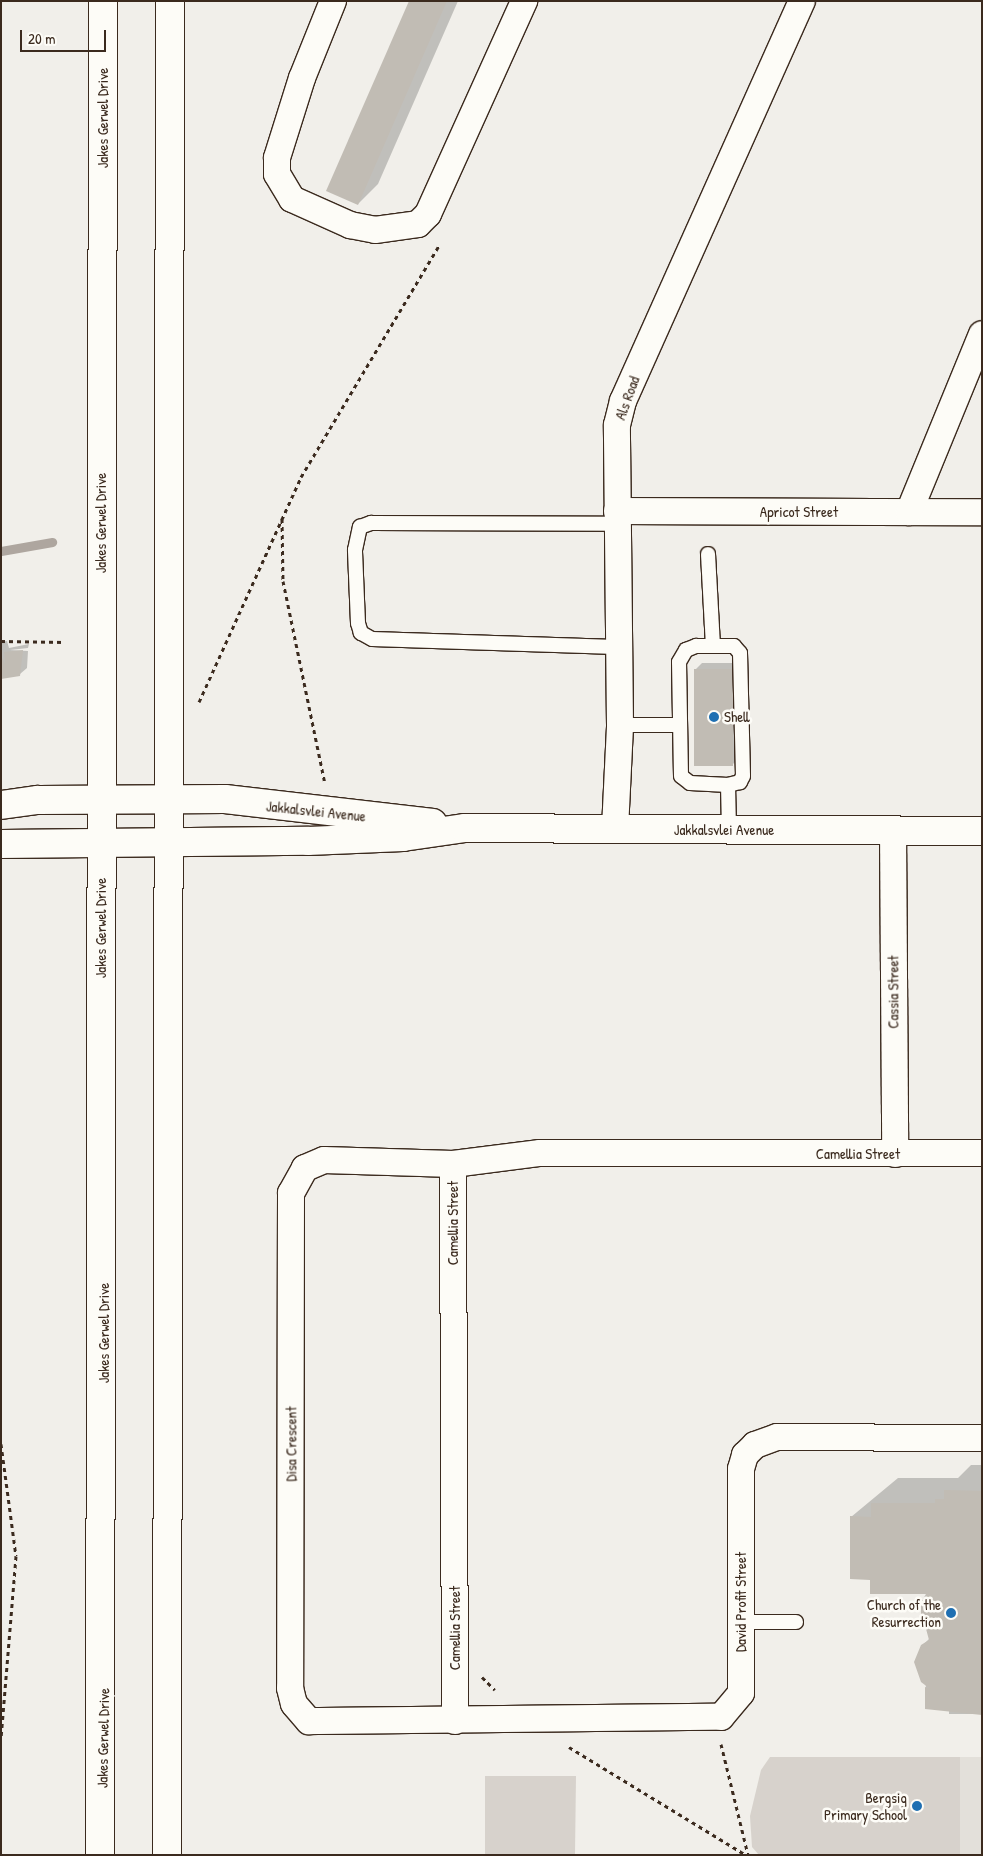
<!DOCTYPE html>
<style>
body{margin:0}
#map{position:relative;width:983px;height:1856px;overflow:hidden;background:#f1efea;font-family:"Patrick Hand",sans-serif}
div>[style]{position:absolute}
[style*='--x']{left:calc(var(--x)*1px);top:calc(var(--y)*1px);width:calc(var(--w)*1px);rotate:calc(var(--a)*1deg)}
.built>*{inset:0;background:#e3e0da}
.green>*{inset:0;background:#d7d2cc}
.shadow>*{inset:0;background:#0003}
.stream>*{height:9px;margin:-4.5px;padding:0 4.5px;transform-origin:4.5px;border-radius:4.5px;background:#aea69f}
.building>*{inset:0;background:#c1bcb4}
.path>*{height:3px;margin-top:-1.5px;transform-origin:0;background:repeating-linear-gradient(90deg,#3b2a1e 0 4px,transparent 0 8px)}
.roads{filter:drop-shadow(1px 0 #3b2a1e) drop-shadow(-1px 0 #3b2a1e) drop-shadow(0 1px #3b2a1e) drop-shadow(0 -1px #3b2a1e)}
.service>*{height:14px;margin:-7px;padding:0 7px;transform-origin:7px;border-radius:7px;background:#fdfcf7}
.minor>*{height:26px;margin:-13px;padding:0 13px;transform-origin:13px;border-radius:13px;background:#fdfcf7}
.tertiary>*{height:28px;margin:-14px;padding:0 14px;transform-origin:14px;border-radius:14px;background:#fdfcf7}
.trunk>*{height:28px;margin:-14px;padding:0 14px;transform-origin:14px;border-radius:14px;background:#fdfcf7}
.dots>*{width:14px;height:14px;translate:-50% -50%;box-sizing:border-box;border:2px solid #fdfcf7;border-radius:50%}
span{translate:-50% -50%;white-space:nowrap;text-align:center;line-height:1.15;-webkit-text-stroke:5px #fdfcf7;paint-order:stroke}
.street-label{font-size:15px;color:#3b2a1e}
.poi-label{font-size:15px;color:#3b2a1e}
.left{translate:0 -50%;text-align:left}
.right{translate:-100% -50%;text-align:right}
.frame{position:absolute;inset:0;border:2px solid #3b2a1e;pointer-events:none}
.scale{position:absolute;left:20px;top:30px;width:86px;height:22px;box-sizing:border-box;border:2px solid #3b2a1e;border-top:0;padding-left:6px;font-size:15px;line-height:18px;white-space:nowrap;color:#3b2a1e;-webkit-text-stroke:4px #fdfcf7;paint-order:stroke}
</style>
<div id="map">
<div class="built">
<i style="clip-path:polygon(853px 1757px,982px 1757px,982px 1855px,853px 1855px)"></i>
</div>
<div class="green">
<i style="clip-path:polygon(770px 1757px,960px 1757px,960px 1855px,759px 1855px,752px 1847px,750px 1816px,761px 1770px)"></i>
<i style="clip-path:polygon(485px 1776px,576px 1776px,575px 1855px,485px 1855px)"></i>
</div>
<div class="shadow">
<i style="clip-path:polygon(411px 1px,458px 1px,378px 184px,358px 204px)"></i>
<i style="clip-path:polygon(7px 641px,9px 648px,29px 644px,28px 648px,10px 650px,28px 651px,27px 668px,20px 674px,1px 678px,1px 642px)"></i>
<i style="clip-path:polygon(702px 663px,739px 663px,739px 758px,732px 765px,695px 670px)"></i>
<i style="clip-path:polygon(971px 1465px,982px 1465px,982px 1714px,949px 1714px,949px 1708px,926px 1688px,922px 1646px,930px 1638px,922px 1601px,927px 1592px,872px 1578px,851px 1517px,898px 1478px,958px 1478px)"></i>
</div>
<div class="stream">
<i style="--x:1;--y:551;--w:52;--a:-10"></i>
</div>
<div class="building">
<i style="clip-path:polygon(409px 1px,447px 1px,358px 205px,326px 191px)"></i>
<i style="clip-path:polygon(23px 650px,20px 676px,1px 679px,1px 655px,5px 664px,4px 652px)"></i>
<i style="clip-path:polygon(694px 669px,733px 669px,733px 766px,694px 766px)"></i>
<i style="clip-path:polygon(944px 1490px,982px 1491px,982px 1715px,925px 1709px,925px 1687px,929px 1688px,921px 1682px,914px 1662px,921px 1645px,929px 1640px,925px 1625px,921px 1625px,921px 1600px,926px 1600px,926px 1594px,870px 1594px,870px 1580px,850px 1579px,850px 1516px,871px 1517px,871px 1503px,935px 1503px,935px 1499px,944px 1499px)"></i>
</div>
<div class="path">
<i style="--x:282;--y:519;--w:62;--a:89.1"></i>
<i style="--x:283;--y:581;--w:206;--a:78.3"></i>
<i style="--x:1;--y:641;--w:64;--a:0.9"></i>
<i style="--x:199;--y:702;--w:247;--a:-65.6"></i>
<i style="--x:301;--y:477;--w:271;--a:-59.2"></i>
<i style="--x:1;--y:1444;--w:113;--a:82.4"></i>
<i style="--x:16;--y:1556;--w:183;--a:94.7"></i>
<i style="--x:482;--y:1677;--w:18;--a:45"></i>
<i style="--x:721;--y:1744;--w:114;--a:76.3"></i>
<i style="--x:569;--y:1747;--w:207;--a:31.4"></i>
</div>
<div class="roads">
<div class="service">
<i style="--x:708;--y:554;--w:91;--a:86.9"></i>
<i style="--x:616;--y:647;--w:244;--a:-178.1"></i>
<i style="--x:372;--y:639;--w:13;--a:-151"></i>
<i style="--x:361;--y:633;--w:10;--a:-107"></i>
<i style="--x:358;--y:623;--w:73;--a:-92.4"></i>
<i style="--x:355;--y:550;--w:24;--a:-78"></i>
<i style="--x:360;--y:527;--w:12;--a:-20"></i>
<i style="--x:371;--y:523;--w:246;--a:0.2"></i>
<i style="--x:620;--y:725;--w:59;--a:0"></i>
<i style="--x:728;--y:785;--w:38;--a:-177"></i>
<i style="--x:690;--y:783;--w:11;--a:-142"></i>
<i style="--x:681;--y:776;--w:114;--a:-91"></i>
<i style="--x:679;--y:662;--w:14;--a:-60"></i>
<i style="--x:686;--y:650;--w:11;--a:-22"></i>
<i style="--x:696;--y:646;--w:38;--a:0"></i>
<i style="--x:734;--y:646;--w:9;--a:49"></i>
<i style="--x:740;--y:653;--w:123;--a:88.6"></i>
<i style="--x:743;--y:776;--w:7;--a:117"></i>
<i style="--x:740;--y:782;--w:12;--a:166"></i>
<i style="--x:728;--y:785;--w:45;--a:88.7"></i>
<i style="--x:741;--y:1622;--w:55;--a:0"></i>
</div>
<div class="minor">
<i style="--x:333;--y:1;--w:83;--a:111.9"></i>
<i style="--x:302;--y:78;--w:84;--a:107.4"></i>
<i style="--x:277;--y:158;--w:16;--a:90"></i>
<i style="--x:277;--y:174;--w:29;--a:59"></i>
<i style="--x:292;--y:199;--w:64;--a:24.1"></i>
<i style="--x:350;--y:225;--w:25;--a:11"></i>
<i style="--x:375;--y:230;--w:43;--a:-7.9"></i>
<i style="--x:418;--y:224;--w:14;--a:-45"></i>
<i style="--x:428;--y:214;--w:234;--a:-65.7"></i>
<i style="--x:617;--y:511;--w:365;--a:0.2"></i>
<i style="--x:909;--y:512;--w:192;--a:-67.7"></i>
<i style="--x:615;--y:829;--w:104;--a:-87.2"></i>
<i style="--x:620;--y:725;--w:300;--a:-90.6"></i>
<i style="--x:617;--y:425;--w:25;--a:-76"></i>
<i style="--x:623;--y:401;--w:438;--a:-65.9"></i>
<i style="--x:893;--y:831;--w:323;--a:89.6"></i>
<i style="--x:453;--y:1164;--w:129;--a:-178.2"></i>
<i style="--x:324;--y:1160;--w:21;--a:157"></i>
<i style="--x:305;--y:1168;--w:29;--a:119"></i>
<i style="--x:291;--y:1193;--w:495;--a:90.1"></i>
<i style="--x:290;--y:1688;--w:16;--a:76"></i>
<i style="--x:294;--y:1704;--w:23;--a:49"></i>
<i style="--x:309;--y:1721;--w:412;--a:-0.6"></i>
<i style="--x:721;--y:1717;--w:31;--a:-50"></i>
<i style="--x:741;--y:1693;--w:224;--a:-90"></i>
<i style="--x:741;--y:1469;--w:15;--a:-74"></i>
<i style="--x:745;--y:1455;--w:14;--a:-45"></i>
<i style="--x:755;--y:1445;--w:23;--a:-20"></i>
<i style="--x:777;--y:1437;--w:205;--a:0.3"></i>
<i style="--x:455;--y:1721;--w:557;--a:-90.21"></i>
<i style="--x:453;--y:1164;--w:88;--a:-7.2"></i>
<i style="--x:540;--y:1153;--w:442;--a:0"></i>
</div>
<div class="tertiary">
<i style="--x:1;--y:805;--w:37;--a:-8"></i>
<i style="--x:38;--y:800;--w:187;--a:-0.3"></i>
<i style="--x:225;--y:799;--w:209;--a:6.6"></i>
<i style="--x:1;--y:844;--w:307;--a:-0.6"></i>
<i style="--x:308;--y:841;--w:95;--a:-2.4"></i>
<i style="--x:403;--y:837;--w:63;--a:-8.3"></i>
<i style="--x:465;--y:828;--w:517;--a:0.33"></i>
</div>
<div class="trunk">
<i style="--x:100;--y:1855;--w:1854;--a:-89.91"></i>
<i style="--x:167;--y:1855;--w:1854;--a:-89.91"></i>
</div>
</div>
<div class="dots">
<i style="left:714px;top:717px;background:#1f6fb2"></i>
<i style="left:951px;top:1613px;background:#1f6fb2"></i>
<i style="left:917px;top:1806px;background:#1f6fb2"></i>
</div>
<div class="street-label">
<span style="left:103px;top:118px;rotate:-90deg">Jakes Gerwel Drive</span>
<span style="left:627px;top:398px;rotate:-70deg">Als Road</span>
<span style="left:799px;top:512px">Apricot Street</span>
<span style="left:101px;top:523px;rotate:-90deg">Jakes Gerwel Drive</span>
<span style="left:316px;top:811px;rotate:6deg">Jakkalsvlei Avenue</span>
<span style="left:724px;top:830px">Jakkalsvlei Avenue</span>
<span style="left:101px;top:928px;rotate:-90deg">Jakes Gerwel Drive</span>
<span style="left:893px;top:992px;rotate:-90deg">Cassia Street</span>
<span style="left:858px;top:1154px">Camellia Street</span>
<span style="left:453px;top:1223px;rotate:-90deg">Camellia Street</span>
<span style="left:104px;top:1333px;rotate:-90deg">Jakes Gerwel Drive</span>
<span style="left:291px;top:1444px;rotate:-90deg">Disa Crescent</span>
<span style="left:741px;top:1602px;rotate:-90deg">David Profit Street</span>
<span style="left:455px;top:1628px;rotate:-90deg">Camellia Street</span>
<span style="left:103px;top:1738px;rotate:-89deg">Jakes Gerwel Drive</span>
</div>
<div class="poi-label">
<span class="left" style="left:724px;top:717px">Shell</span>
<span class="right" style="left:941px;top:1613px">Church of the<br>Resurrection</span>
<span class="right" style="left:907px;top:1806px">Bergsig<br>Primary School</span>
</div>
<div class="frame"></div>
<div class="scale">20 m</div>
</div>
